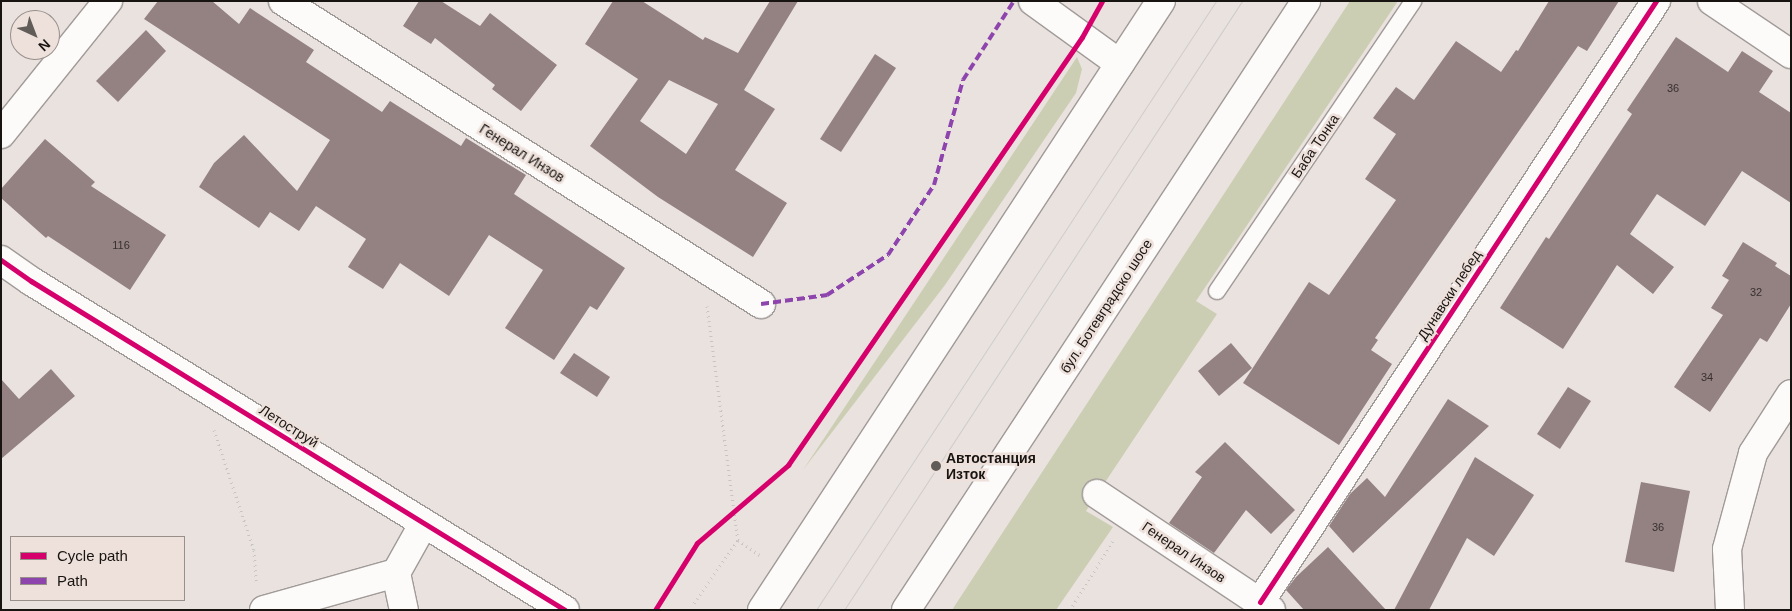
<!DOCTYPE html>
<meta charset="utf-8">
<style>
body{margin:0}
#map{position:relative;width:1792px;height:611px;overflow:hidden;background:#eae2df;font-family:Arial,sans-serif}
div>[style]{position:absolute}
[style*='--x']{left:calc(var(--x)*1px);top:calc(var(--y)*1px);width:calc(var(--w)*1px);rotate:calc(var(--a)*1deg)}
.green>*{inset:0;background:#ccceb4}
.building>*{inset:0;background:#948283}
.path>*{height:3px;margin-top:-1.5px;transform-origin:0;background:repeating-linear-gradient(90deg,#c7c4c3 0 1px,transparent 0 5px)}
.roads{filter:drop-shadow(1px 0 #a09a98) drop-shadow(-1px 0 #a09a98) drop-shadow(0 1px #a09a98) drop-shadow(0 -1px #a09a98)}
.lane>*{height:16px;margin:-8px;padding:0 8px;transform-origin:8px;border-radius:8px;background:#fcfbfa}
.street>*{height:28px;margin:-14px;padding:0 14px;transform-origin:14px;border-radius:14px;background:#fcfbfa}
.secondary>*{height:28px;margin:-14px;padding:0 14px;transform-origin:14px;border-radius:14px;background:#fcfbfa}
.primary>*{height:28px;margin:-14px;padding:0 14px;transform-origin:14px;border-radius:14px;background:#fcfbfa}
.tram>*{height:1px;margin:-0.5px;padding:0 0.5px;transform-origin:0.5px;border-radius:0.5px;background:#cecccb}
.quiet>*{height:4px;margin-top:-2px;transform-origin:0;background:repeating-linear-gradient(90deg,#8e44ad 0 8px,transparent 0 12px)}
.cycleway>*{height:5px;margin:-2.5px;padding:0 2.5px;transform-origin:2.5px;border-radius:2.5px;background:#d6006c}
.dots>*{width:14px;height:14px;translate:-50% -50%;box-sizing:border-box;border:2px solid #eee1db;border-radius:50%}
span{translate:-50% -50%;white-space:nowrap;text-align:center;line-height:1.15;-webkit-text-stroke:5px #eee1db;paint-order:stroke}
.number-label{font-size:11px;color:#37302e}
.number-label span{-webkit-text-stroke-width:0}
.street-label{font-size:14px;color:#181411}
.poi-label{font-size:14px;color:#181411;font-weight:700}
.left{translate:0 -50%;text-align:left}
.frame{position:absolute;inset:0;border:2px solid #181411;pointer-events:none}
.legend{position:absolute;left:10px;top:536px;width:175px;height:65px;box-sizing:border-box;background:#eee1db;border:1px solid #988f8a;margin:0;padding:6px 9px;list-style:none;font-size:15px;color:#181411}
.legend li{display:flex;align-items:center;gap:10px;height:25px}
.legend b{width:25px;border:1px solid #988f8a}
.north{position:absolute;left:10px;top:10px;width:50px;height:50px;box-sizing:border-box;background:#eee1db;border:1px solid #988f8a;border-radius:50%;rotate:137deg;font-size:14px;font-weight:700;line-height:20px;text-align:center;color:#181411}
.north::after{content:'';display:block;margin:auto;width:18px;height:22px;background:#625c59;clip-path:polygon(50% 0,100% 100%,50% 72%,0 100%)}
</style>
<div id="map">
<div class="green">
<i style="clip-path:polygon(1350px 1px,1398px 1px,1196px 301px,1217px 314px,1086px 511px,1113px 527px,1056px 610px,952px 610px)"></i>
<i style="clip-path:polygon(1077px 57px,1082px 69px,1076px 93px,945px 285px,803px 470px)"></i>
</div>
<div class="building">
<i style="clip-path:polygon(158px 1px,212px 1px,239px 24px,250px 8px,314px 50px,306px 62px,382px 112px,390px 101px,461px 146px,466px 138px,526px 175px,514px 194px,625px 268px,597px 310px,590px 306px,554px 360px,505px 328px,543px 270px,489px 235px,449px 296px,400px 263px,383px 289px,348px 267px,366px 239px,316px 206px,299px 231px,270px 212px,259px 228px,199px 187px,214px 163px,244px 135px,297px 191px,330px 140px,144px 19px)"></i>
<i style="clip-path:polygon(419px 1px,441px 1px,480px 26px,490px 13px,557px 65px,521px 111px,492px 89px,495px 85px,435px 38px,431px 44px,403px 26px)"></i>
<i style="clip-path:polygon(evenodd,613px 1px,642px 1px,703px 40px,705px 37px,738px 53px,770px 1px,798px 1px,744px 90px,775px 109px,735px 170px,787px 203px,753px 257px,658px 197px,590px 146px,638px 79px,585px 44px,613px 1px,669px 80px,718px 104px,686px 154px,640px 121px,669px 80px)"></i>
<i style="clip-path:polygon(1549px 1px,1619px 1px,1587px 51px,1578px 46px,1375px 338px,1378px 340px,1371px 350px,1392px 364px,1339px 445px,1243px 383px,1309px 282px,1329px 295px,1396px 200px,1365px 179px,1396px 134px,1373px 118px,1396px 87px,1414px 100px,1456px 41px,1501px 72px,1516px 50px,1518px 51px)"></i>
<i style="clip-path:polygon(146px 30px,166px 51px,118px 102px,96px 81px)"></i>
<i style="clip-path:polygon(1676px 37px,1728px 72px,1742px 51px,1773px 71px,1759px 92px,1791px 113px,1791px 203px,1742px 171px,1705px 226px,1657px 194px,1630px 234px,1674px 267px,1653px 294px,1617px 265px,1563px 349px,1500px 308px,1546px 237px,1549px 239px,1632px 114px,1627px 110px)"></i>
<i style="clip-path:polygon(875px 54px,896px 68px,841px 152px,820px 139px)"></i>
<i style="clip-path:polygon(45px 139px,95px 182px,91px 186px,166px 235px,130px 290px,48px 236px,46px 238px,1px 198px,1px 189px)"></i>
<i style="clip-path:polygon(1743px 242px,1777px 263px,1775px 266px,1791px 276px,1791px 304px,1767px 342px,1760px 338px,1710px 412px,1674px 387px,1723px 315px,1711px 308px,1729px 280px,1722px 276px)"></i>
<i style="clip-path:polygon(1231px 343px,1252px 368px,1219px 396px,1198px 371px)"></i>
<i style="clip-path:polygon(574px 353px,610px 377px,597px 397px,560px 373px)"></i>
<i style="clip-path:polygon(51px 369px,75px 396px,1px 459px,1px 379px,19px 399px)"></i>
<i style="clip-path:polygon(1568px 387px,1591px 401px,1560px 449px,1537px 434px)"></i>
<i style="clip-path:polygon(1448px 399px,1489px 426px,1353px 553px,1329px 526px,1350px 494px,1367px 478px,1385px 497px)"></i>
<i style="clip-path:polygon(1225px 442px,1295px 510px,1271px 534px,1246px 510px,1214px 553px,1169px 523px,1202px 477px,1195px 472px)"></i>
<i style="clip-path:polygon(1475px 457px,1534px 495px,1494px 556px,1467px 538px,1429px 610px,1394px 610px)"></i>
<i style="clip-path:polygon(1641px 482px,1690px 491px,1674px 572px,1625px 562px)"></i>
<i style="clip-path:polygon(1328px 547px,1386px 610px,1304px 610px,1286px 590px,1296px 577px)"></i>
</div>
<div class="path">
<i style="--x:707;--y:306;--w:236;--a:82.5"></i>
<i style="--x:738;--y:540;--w:28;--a:35"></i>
<i style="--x:214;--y:430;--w:126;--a:71.6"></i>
<i style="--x:254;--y:550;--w:32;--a:86"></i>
<i style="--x:694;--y:603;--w:77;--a:-55.1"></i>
<i style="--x:1070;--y:610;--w:81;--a:-58.1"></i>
</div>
<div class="roads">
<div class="lane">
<i style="--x:1217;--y:291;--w:350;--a:-55.9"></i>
</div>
<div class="street">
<i style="--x:283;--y:1;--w:566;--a:32.37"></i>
<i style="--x:1033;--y:1;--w:107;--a:35.9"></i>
<i style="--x:1712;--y:1;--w:95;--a:33.9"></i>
<i style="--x:1;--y:134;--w:171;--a:-51.2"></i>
<i style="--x:1097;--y:494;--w:209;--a:33.7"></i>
<i style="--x:396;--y:573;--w:38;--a:78"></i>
<i style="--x:1260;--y:602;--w:720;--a:-56.62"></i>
<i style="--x:264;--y:610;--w:137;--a:-15.7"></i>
<i style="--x:396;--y:573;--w:57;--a:-60.8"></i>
<i style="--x:1730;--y:610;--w:61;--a:-92.8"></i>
<i style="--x:1727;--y:549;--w:99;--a:-74.8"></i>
<i style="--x:1753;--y:453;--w:70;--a:-57.2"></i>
</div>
<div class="secondary">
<i style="--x:1;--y:260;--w:37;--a:35"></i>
<i style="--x:31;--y:281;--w:627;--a:31.64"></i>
</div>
<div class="primary">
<i style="--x:762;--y:610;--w:728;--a:-56.77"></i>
<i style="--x:906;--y:610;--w:729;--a:-56.7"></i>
</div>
</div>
<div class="tram">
<i style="--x:816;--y:610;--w:729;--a:-56.7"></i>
<i style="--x:844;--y:610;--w:728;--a:-56.83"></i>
</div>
<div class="quiet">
<i style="--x:761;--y:304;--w:67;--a:-7.8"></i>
<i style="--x:827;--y:295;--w:73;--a:-33.3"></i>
<i style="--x:888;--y:255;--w:84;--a:-56.7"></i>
<i style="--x:934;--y:185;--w:109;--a:-74.6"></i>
<i style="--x:963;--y:80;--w:94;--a:-57.2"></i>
</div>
<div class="cycleway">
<i style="--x:1;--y:260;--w:37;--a:35"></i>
<i style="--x:31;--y:281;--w:627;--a:31.64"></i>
<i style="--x:1260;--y:602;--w:720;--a:-56.62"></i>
<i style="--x:655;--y:610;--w:79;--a:-57.9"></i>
<i style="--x:697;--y:543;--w:120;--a:-40.6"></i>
<i style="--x:788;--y:465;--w:519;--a:-55.51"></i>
<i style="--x:1082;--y:37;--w:41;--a:-60.9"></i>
</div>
<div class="dots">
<i style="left:936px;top:466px;background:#625c59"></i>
</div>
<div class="number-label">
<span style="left:1673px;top:88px">36</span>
<span style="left:121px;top:245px">116</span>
<span style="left:1756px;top:292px">32</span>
<span style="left:1707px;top:377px">34</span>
<span style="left:1658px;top:527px">36</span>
</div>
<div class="street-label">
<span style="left:1315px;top:146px;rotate:-56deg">Баба Тонка</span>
<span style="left:522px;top:153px;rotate:32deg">Генерал Инзов</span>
<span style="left:1449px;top:295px;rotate:-57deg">Дунавски лебед</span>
<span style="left:1106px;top:306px;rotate:-57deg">бул. Ботевградско шосе</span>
<span style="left:289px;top:426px;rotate:32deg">Летоструй</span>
<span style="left:1184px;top:552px;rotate:34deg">Генерал Инзов</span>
</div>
<div class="poi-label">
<span class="left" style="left:946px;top:466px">Автостанция<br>Изток</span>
</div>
<div class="frame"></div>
<ul class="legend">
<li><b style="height:6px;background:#d6006c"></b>Cycle path</li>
<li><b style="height:6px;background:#8e44ad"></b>Path</li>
</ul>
<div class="north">N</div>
</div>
